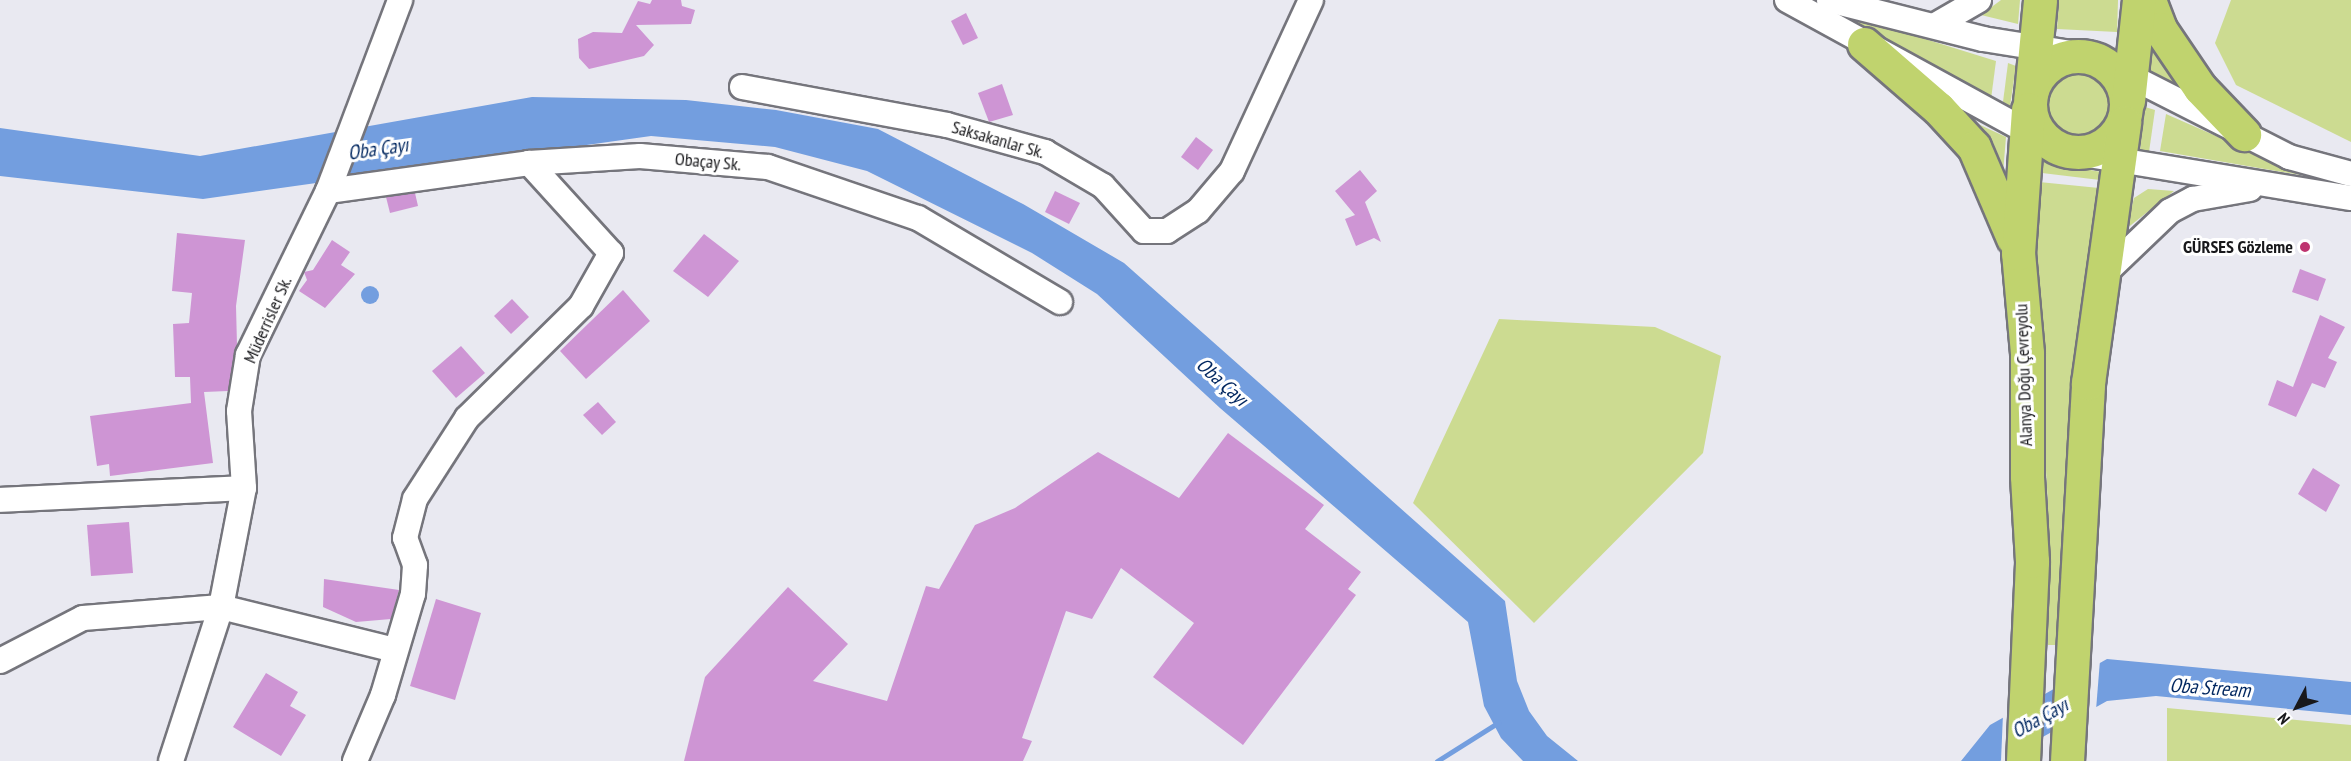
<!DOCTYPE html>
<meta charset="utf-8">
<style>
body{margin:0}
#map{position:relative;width:2351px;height:761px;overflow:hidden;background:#e9e9f1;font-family:"PT Sans Narrow",sans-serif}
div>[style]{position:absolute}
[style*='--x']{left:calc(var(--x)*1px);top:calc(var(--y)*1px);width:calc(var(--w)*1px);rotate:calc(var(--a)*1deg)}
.green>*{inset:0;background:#ccdb91}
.round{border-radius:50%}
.water>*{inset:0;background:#739edf}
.pier>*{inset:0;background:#e9e9f1}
.stream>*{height:5px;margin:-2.5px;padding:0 2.5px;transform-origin:2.5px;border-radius:2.5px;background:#739edf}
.building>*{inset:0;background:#ce95d4}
.roads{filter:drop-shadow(2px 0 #75757c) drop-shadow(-2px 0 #75757c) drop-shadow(0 2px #75757c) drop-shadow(0 -2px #75757c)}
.minor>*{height:24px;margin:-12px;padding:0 12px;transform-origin:12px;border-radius:12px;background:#fff}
.highway>*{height:33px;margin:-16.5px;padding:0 16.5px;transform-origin:16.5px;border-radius:16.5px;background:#c0d36e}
.highway>.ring{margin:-16.5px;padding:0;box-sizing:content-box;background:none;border:33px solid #c0d36e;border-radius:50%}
.dots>*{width:16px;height:16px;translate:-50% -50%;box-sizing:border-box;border:3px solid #fff;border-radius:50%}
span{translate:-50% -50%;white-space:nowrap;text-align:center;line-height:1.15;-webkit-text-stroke:6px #fff;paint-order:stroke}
.street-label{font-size:18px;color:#18181b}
.poi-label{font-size:18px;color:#18181b;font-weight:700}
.right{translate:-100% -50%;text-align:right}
.water-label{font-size:20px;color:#00265f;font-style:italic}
.north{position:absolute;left:2267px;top:677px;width:60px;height:60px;-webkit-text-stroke:4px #fff;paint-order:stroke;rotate:229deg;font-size:16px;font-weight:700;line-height:24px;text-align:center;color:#18181b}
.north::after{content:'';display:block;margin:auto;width:21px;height:27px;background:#18181b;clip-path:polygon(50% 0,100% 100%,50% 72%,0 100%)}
</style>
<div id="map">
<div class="green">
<i style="clip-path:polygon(2001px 0,2020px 0,2018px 24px,1981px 15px)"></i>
<i style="clip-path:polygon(2059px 0,2118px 0,2117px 32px,2057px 29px)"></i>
<i style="clip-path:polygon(2231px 0,2351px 0,2351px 142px,2236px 85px,2215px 43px)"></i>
<i style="clip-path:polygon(1822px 7px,1996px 61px,1991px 99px)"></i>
<i style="clip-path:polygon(2151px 33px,2187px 91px,2148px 72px)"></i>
<i style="clip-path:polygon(2008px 63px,2016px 66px,2010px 106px,2003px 102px)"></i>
<i class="round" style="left:2043px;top:69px;width:68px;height:68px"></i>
<i style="clip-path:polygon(2145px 107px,2155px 110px,2149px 152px,2140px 150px)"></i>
<i style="clip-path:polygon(2166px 114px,2257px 154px,2341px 182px,2160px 151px)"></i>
<i style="clip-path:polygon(1965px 118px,2006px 137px,2003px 173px)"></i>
<i style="clip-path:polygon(2043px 161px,2101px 172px,2100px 180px,2042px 173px)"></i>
<i style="clip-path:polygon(2039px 182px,2099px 188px,2072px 380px,2061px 645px,2048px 645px,2048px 505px,2035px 279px)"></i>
<i style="clip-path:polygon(2148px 189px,2174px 191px,2126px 229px,2134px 198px)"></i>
<i style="clip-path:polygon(1499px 319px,1655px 327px,1721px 356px,1703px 453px,1534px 623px,1413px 503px)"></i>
<i style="clip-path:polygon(2167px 708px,2351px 725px,2351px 761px,2167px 761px)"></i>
</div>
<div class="water">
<i style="clip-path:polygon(532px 97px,686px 100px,776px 110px,878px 129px,1023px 204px,1124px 263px,1505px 601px,1517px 681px,1529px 711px,1547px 736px,1578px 761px,1523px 761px,1501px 738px,1484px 706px,1468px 622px,1220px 408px,1097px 294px,1032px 253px,867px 171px,775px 147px,651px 136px,203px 199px,0 176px,0 128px,200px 156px)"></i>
<i class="round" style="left:361px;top:286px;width:18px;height:18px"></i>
<i style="clip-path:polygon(2107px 659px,2351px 682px,2351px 715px,2156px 696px,2107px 701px,2000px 761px,1961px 761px,1990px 725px)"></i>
</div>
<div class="pier">
<i style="clip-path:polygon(2100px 660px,2096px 710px,2054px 734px,2058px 683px)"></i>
<i style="clip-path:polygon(2045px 690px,2041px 741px,2001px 761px,2003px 714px)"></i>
</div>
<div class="stream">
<i style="--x:1437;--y:761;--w:73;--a:-32.2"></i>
</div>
<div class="building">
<i style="clip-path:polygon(652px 0,681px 0,682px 6px,695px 10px,691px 24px,636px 25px,654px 45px,644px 56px,589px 69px,579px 58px,578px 39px,593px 32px,622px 33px,638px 1px,650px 4px)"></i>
<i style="clip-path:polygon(966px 13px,978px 38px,963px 45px,951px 21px)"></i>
<i style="clip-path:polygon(1002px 84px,1013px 115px,989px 122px,978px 93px)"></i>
<i style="clip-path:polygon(1196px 137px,1213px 150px,1198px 170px,1181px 157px)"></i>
<i style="clip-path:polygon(1360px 170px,1377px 191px,1365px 202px,1381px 242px,1374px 238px,1356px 246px,1345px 219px,1355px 215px,1335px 191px)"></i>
<i style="clip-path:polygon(1055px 191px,1080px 203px,1069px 224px,1045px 212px)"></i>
<i style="clip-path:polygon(415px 193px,418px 206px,390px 213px,386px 197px)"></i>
<i style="clip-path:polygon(177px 233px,245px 240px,236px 306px,237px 345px,228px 391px,204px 392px,213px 463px,110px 476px,109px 464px,97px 466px,90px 416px,191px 403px,190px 377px,175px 377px,173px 324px,189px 323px,192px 293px,172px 291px)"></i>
<i style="clip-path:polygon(704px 234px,739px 261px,708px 297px,673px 271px)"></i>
<i style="clip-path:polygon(332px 240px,350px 252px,341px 265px,355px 274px,325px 308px,299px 291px,307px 280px,304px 272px,313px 270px)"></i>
<i style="clip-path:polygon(2300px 269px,2326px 279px,2318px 301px,2292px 292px)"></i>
<i style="clip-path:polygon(623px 290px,650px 321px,586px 379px,560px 351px)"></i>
<i style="clip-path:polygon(512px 299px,529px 317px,511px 334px,494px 316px)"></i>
<i style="clip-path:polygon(2320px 315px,2345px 327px,2328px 358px,2337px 362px,2325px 388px,2312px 383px,2296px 417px,2268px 405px,2277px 380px,2293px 387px)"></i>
<i style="clip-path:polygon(461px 346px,485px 373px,456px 398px,432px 371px)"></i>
<i style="clip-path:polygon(598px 402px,616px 422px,602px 435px,583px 415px)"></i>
<i style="clip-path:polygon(1228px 433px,1324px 505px,1305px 529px,1361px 572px,1348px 589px,1356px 595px,1243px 745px,1153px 677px,1194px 623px,1121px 568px,1092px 619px,1066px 611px,1022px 738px,1032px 741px,1023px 761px,684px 761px,705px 677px,788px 587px,848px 644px,813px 681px,887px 701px,926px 586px,939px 589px,975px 525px,1015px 508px,1098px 452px,1179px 498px)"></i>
<i style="clip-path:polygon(2313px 468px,2340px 485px,2326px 512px,2298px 494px)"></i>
<i style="clip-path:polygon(129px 522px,133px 573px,91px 576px,87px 525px)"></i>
<i style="clip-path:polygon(324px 579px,399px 590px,391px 619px,356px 622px,323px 607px)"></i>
<i style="clip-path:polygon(436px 599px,481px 613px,455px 700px,410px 686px)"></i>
<i style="clip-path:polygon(266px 673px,298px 692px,290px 706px,306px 715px,281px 756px,233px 727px)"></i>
</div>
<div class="roads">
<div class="minor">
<i style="--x:1787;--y:0;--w:306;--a:28.7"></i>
<i style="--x:1829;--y:0;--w:159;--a:14.2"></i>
<i style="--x:1983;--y:39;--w:107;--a:9.1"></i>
<i style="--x:1934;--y:26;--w:52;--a:-30"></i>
<i style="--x:2104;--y:63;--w:208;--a:26.9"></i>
<i style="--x:2289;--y:157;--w:64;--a:15.3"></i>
<i style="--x:742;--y:87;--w:208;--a:10.5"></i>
<i style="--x:947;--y:125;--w:102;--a:15.4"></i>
<i style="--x:1045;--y:152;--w:67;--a:30.4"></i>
<i style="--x:1103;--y:186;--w:61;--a:47.7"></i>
<i style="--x:1144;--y:231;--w:23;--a:0"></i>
<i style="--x:1167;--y:231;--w:37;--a:-33"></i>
<i style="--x:1198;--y:211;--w:52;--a:-49.6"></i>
<i style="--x:1232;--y:171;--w:188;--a:-65.2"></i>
<i style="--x:2070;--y:152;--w:285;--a:9.3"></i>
<i style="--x:328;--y:191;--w:203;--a:-7.9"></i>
<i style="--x:529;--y:163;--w:111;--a:-3.6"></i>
<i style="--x:640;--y:156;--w:128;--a:4.9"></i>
<i style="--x:768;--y:167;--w:158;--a:18.8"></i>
<i style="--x:918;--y:218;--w:165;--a:30.6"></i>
<i style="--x:2104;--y:274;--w:91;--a:-43.7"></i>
<i style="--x:2170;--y:211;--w:26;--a:-28"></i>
<i style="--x:2193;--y:199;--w:58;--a:-10"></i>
<i style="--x:0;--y:500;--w:244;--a:-2.8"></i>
<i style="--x:0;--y:661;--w:93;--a:-27.4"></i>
<i style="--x:83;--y:618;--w:138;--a:-4.6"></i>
<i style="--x:221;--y:607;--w:121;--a:-79.1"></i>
<i style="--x:244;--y:488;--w:77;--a:-93.7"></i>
<i style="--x:239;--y:411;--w:57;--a:-80.9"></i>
<i style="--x:248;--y:355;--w:182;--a:-64"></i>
<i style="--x:328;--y:191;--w:204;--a:-69.3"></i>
<i style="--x:171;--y:761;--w:162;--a:-72"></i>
<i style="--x:221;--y:607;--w:179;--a:13.9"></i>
<i style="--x:355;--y:761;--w:72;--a:-67"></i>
<i style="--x:383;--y:695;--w:105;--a:-73.5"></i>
<i style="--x:413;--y:594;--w:29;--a:-86"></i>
<i style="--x:415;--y:565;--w:29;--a:-110"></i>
<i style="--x:405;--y:538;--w:40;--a:-75.6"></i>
<i style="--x:415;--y:499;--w:96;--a:-57.3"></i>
<i style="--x:467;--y:418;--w:160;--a:-44.5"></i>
<i style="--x:581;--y:306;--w:61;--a:-60.5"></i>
<i style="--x:611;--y:253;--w:122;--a:-132.3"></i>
</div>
<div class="highway">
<i style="--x:2149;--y:0;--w:31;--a:69"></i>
<i style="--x:2160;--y:29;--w:71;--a:55.9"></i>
<i style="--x:2200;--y:88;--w:64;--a:46.3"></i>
<i style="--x:1864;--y:44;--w:98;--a:40.9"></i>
<i style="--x:1938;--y:108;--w:53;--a:47.3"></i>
<i style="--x:1974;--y:147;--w:99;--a:66.8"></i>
<i class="ring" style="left:2030px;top:56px;width:63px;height:63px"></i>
<i style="--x:2031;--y:94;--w:94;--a:-84.5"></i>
<i style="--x:2128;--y:101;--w:102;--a:-83.8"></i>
<i style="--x:2023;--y:761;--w:200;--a:-87.4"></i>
<i style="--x:2032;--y:561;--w:85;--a:-93.4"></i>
<i style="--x:2027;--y:476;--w:123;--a:-90"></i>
<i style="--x:2027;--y:353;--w:100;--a:-95.1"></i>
<i style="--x:2018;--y:253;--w:144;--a:-86"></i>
<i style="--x:2067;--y:761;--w:379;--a:-86.8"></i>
<i style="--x:2088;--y:383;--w:263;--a:-82.1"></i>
</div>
</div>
<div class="dots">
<i style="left:2305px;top:247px;background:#be346f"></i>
</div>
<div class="street-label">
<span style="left:998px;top:140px;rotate:16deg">Saksakanlar Sk.</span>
<span style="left:708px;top:162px;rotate:5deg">Obaçay Sk.</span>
<span style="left:268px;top:320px;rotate:-66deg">Müderrisler Sk.</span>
<span style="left:2024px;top:375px;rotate:-92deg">Alanya Doğu Çevreyolu</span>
</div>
<div class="poi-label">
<span class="right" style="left:2293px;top:247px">GÜRSES Gözleme</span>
</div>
<div class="water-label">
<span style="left:378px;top:149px;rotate:-8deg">Oba Çayı</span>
<span style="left:1222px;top:382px;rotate:42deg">Oba Çayı</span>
<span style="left:2210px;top:688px;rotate:4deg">Oba Stream</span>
<span style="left:2040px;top:718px;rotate:-29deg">Oba Çayı</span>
</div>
<div class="north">N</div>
</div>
